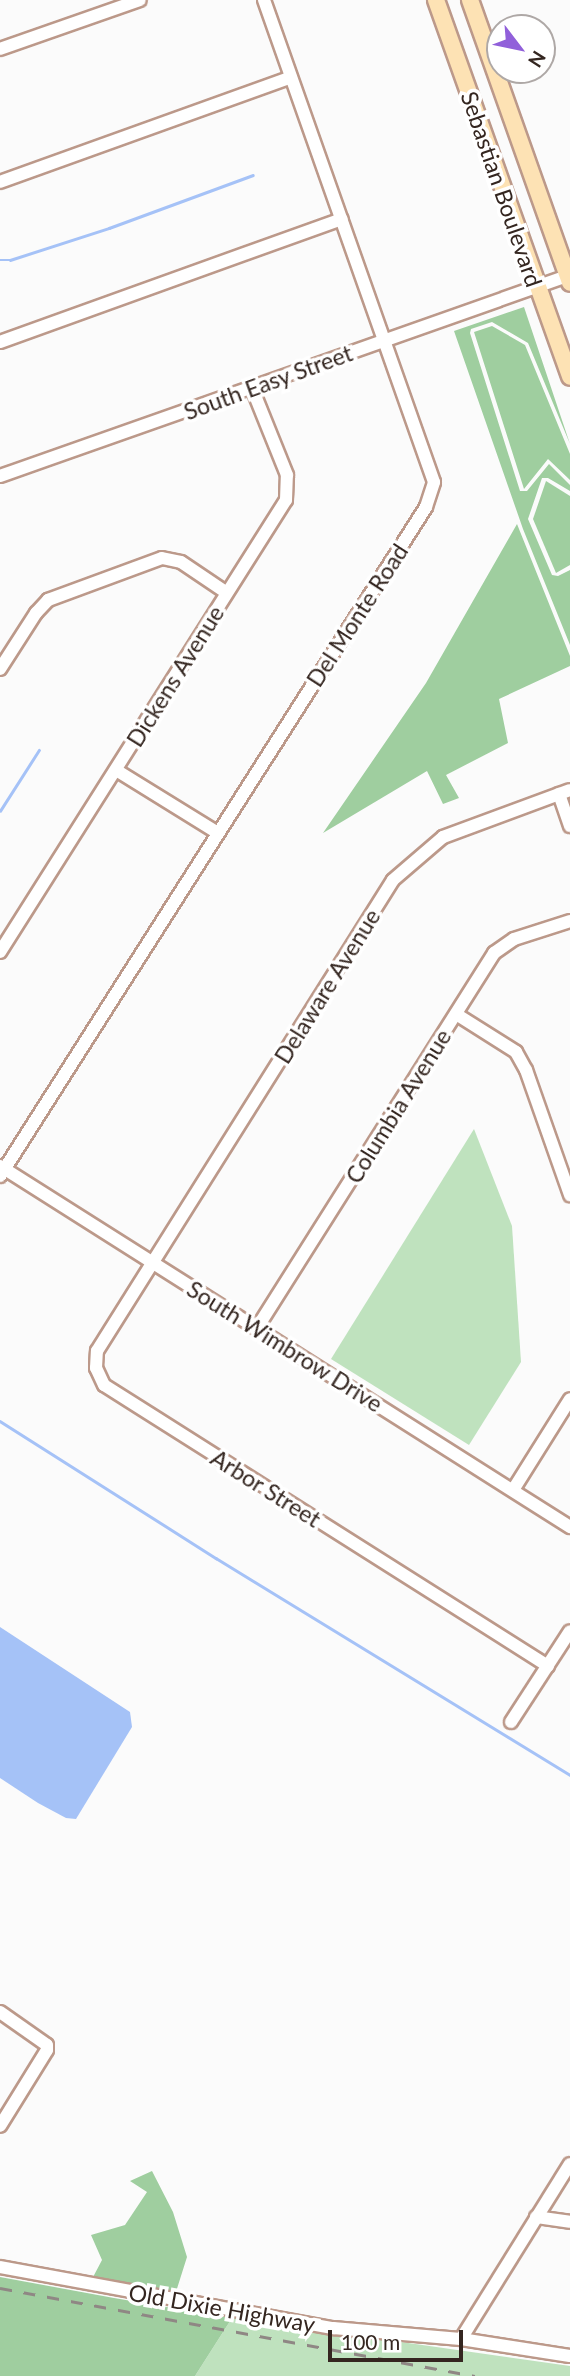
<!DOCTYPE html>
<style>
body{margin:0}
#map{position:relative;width:570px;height:2376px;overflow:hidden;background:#fbfbfb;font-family:Lato,sans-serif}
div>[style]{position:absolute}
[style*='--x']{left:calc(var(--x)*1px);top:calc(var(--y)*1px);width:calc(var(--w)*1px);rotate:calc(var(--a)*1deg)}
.green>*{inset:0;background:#bfe2be}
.forest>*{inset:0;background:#9fce9f}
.water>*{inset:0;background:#a5c2f7}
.stream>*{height:2.5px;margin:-1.25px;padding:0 1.25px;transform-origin:1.25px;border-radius:1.25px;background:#a5c2f7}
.roads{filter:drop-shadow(2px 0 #bc998a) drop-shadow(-2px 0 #bc998a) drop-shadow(0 2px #bc998a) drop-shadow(0 -2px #bc998a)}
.minor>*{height:12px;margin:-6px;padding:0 6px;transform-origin:6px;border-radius:6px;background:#fff}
.major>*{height:16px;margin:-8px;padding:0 8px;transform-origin:8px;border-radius:8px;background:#fde2b4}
.rail>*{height:2.5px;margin-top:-1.25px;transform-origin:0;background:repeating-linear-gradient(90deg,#8f8784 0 12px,transparent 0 24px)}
span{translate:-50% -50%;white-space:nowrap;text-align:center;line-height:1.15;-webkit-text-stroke:7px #fff;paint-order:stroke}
.street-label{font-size:23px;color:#342620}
.north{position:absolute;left:486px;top:14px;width:70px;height:70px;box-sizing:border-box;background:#fff;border:2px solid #aea8a6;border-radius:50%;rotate:122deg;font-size:19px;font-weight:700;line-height:28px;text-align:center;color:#342620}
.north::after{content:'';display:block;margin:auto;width:24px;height:32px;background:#9160da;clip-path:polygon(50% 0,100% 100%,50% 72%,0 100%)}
.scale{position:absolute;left:328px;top:2330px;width:135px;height:32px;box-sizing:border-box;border:4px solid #342620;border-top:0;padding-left:9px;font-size:21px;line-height:24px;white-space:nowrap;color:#342620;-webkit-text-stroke:5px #fff;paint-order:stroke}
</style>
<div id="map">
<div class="green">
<i style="clip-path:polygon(474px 1129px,512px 1226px,521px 1362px,469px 1445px,331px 1359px)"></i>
<i style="clip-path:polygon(232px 2318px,570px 2366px,570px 2376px,195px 2376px)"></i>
</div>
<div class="forest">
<i style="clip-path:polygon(524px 307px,570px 444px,528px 343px,492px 322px,471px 329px,470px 333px,520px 491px,527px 491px,549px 464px,570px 485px,570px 491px,548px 478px,542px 478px,528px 519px,552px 575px,558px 576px,570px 570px,570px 645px,523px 529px,454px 331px)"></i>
<i style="clip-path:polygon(492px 326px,525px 345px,570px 454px,570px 480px,548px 459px,524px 489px,474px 332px)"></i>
<i style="clip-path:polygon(546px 481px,570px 496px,570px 565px,556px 573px,533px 519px)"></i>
<i style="clip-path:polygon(517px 524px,570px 656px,570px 666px,499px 699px,508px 743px,446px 775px,459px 798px,443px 804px,427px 771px,323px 833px,426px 683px)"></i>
<i style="clip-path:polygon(152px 2171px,173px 2212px,187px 2257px,175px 2295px,92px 2279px,102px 2260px,91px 2235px,125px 2225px,147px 2192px,130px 2181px)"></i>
<i style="clip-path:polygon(0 2277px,114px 2298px,232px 2318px,195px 2376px,0 2376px)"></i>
</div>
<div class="water">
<i style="clip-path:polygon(0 1627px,130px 1712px,132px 1727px,76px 1819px,66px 1818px,38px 1803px,0 1778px)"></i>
</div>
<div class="stream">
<i style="--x:0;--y:260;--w:10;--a:0"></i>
<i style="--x:10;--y:260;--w:104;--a:-17.9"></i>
<i style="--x:109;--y:228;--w:153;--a:-20.2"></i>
<i style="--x:0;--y:811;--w:72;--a:-57.4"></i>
<i style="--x:0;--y:1421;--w:256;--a:32.4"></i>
<i style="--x:216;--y:1558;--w:415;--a:31.5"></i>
</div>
<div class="roads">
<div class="minor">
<i style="--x:0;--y:49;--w:148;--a:-19.3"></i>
<i style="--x:0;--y:182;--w:309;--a:-19.8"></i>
<i style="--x:0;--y:342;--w:363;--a:-19.8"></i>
<i style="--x:0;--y:476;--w:604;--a:-19.42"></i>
<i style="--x:0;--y:669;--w:67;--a:-57.3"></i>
<i style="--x:36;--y:613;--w:18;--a:-47"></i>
<i style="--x:48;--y:600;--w:121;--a:-20.2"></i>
<i style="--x:162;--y:558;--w:19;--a:12"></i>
<i style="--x:181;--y:562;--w:55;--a:34"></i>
<i style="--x:116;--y:770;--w:120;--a:31.7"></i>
<i style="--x:559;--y:794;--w:34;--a:71"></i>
<i style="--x:0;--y:952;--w:535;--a:-57.68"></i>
<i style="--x:286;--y:500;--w:25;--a:-88"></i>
<i style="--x:287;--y:475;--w:94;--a:-111.9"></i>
<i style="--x:456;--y:1014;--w:71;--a:32.3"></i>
<i style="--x:516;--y:1052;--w:21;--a:61"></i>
<i style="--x:526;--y:1070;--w:133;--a:70.6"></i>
<i style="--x:0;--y:1166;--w:675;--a:32.35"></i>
<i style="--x:0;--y:1176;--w:793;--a:-57.51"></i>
<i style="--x:426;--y:507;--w:26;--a:-72"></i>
<i style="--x:434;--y:482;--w:511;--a:-109.43"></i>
<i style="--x:257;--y:1328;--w:444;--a:-57.7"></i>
<i style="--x:494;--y:953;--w:24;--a:-35"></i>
<i style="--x:514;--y:939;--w:59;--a:-17.8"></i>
<i style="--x:513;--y:1490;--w:107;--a:-57.9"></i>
<i style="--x:548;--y:1666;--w:525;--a:-147.67"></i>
<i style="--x:104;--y:1385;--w:19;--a:-115"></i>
<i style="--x:96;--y:1368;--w:17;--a:-87"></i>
<i style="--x:97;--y:1351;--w:556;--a:-57.85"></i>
<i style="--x:393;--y:880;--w:66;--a:-40.7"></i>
<i style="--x:443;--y:837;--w:135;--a:-20.3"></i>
<i style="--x:511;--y:1722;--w:108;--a:-57"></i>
<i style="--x:0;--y:2012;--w:57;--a:35.1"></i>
<i style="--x:47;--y:2045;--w:5;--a:90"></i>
<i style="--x:47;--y:2050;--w:89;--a:121.7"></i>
<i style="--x:536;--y:2217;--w:34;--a:8"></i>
<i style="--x:0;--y:2267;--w:339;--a:10.4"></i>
<i style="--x:333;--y:2328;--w:128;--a:4.9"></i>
<i style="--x:461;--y:2339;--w:110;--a:8.9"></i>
<i style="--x:461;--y:2339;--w:206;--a:-58.1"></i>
</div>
<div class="major">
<i style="--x:436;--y:0;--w:400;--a:70.4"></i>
<i style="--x:470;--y:0;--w:300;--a:70.5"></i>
</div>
</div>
<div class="rail">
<i style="--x:0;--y:2288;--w:483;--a:10.5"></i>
</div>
<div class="street-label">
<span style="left:502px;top:189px;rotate:71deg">Sebastian Boulevard</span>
<span style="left:268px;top:382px;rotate:-20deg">South Easy Street</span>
<span style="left:357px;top:615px;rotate:-57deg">Del Monte Road</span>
<span style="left:175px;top:676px;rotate:-58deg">Dickens Avenue</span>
<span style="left:327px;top:986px;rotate:-58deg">Delaware Avenue</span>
<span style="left:398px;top:1106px;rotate:-58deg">Columbia Avenue</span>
<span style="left:285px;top:1346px;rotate:32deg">South Wimbrow Drive</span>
<span style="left:266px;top:1488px;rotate:32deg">Arbor Street</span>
<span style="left:222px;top:2308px;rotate:10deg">Old Dixie Highway</span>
</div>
<div class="north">N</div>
<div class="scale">100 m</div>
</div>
